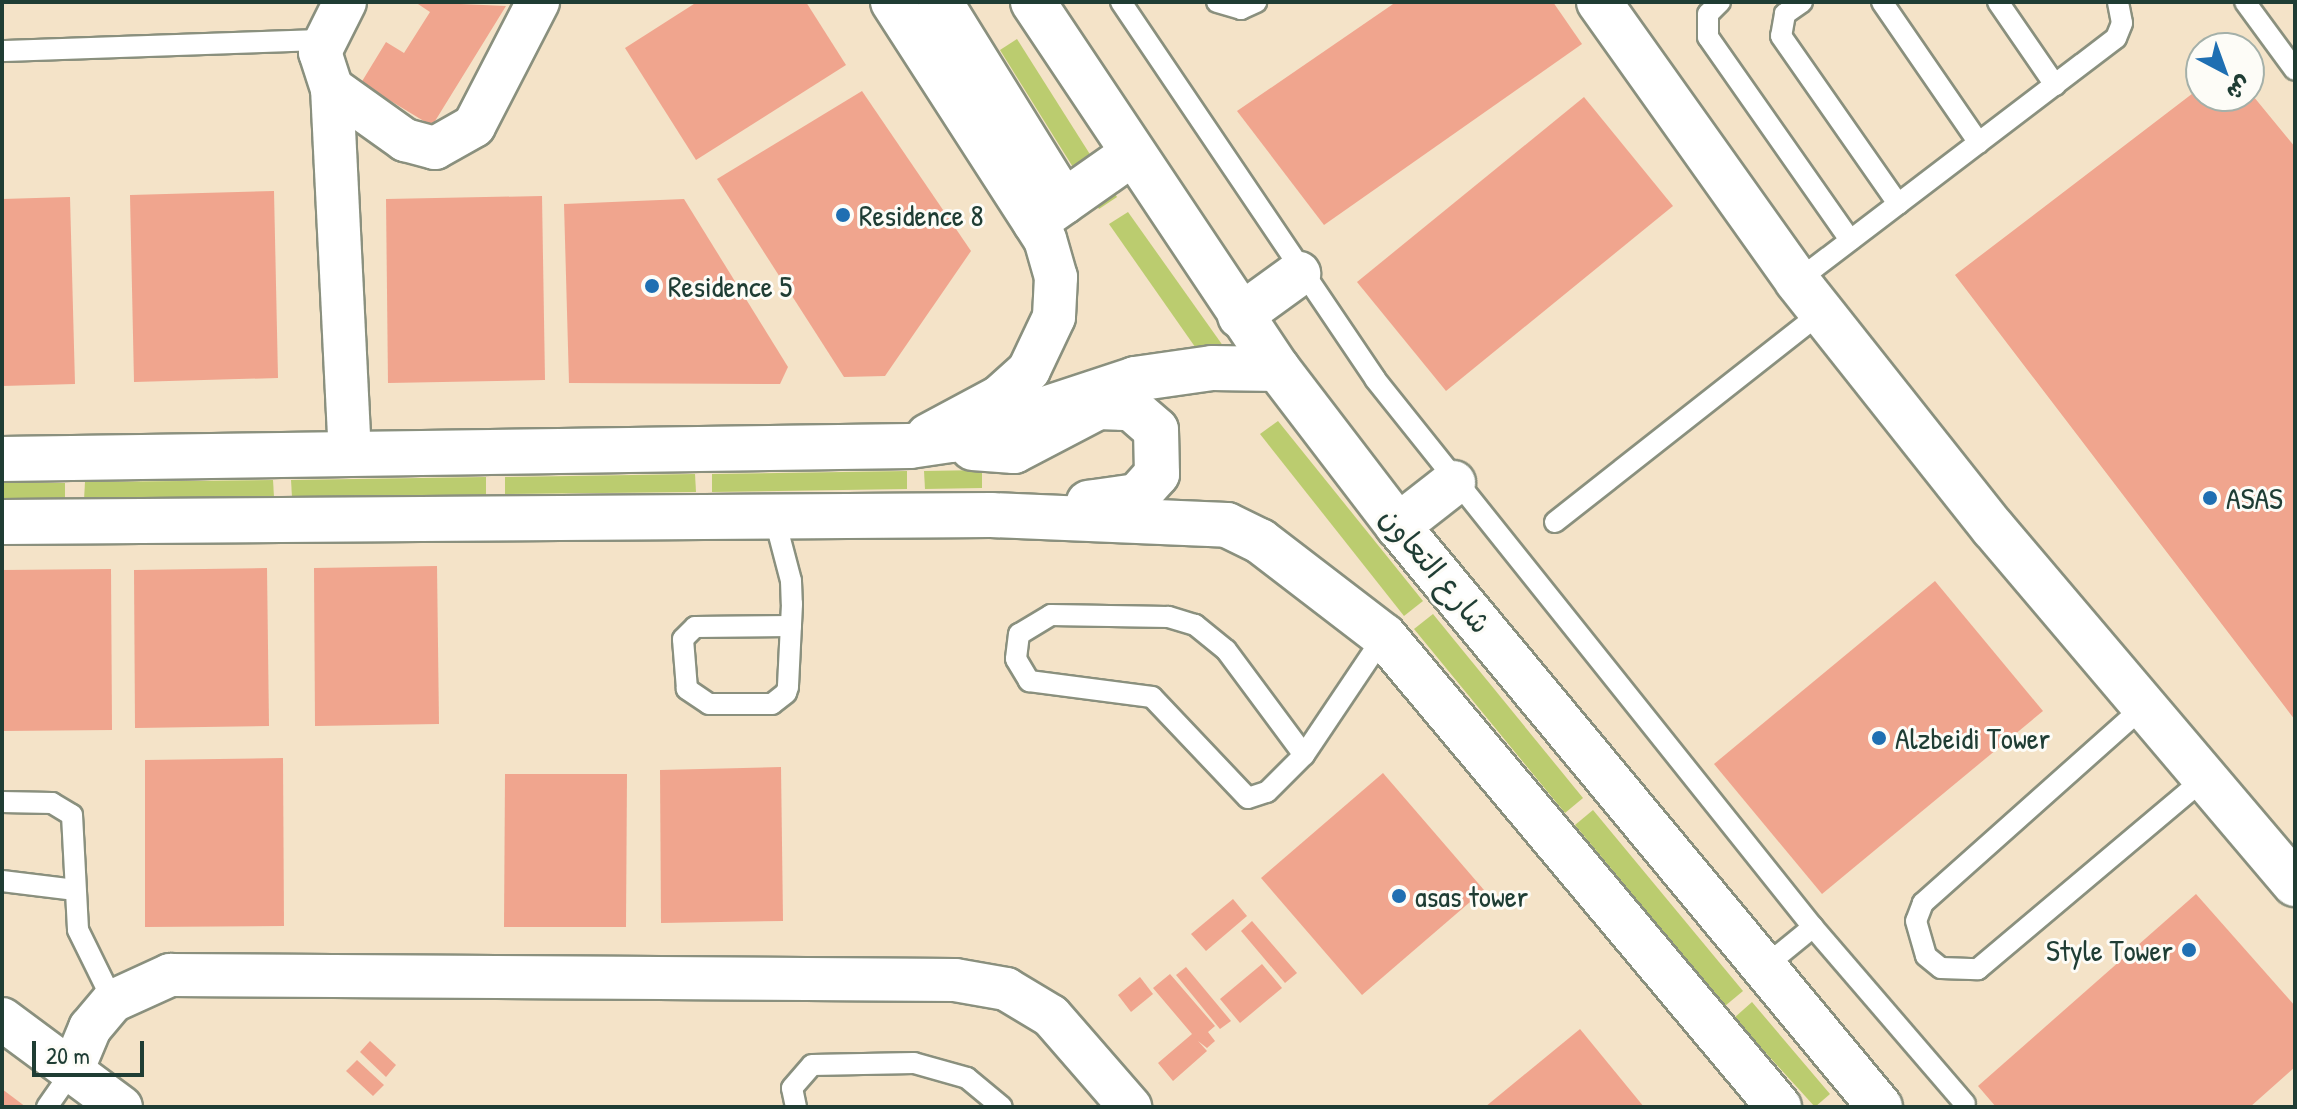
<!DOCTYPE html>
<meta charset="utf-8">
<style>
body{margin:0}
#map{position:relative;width:2297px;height:1109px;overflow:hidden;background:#f4e3c8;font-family:"Patrick Hand","Playpen Sans Arabic",sans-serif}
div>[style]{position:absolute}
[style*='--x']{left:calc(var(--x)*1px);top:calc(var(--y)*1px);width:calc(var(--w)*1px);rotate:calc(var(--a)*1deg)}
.green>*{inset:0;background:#bbcc6f}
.building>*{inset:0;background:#f0a58e}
.roads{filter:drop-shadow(2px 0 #8a907e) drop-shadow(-2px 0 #8a907e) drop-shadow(0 2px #8a907e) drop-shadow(0 -2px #8a907e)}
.service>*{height:20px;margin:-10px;padding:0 10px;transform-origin:10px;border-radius:10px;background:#fff}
.minor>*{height:42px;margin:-21px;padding:0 21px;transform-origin:21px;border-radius:21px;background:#fff}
.tertiary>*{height:44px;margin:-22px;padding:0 22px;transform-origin:22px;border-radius:22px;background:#fff}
.secondary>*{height:44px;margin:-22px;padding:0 22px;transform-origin:22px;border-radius:22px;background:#fff}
.dots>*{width:22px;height:22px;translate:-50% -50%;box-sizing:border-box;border:4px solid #fdfcf7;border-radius:50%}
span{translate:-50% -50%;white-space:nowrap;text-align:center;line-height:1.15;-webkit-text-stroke:6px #fdfcf7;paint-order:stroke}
.poi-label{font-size:30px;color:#1f3d34}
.left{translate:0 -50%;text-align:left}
.right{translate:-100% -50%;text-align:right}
.street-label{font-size:30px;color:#1f3d34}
.frame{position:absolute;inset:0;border:4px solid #1f3d34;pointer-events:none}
.north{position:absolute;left:2185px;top:32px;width:80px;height:80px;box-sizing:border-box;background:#fdfcf7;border:2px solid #a4b0a9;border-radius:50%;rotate:139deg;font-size:22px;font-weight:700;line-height:32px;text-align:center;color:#1f3d34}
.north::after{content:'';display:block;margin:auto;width:28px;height:36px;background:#1f6fb2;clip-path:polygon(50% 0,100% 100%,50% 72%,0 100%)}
.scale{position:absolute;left:32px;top:1041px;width:112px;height:36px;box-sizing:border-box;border:4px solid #1f3d34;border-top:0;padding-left:10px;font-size:24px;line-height:28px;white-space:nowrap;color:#1f3d34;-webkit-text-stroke:6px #fdfcf7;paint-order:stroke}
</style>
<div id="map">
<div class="green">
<i style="clip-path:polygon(1017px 39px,1117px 197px,1099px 209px,1000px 50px)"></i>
<i style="clip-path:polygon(1128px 212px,1226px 350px,1207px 364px,1109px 224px)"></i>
<i style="clip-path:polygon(1278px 421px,1423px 601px,1404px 616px,1260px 434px)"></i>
<i style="clip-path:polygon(982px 470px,982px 488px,925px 489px,924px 471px)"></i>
<i style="clip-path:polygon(907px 471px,907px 489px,712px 492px,712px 474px)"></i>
<i style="clip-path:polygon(695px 474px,696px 492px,505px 494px,505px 477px)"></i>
<i style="clip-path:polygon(486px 477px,486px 495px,292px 497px,291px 480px)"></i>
<i style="clip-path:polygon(273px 480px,274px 497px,84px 500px,85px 482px)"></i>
<i style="clip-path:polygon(2px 483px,65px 483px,65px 500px,2px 501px)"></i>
<i style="clip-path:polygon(1433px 614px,1583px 798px,1565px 813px,1414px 629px)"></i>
<i style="clip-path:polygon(1593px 810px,1743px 991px,1725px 1006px,1575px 825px)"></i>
<i style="clip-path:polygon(1752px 1002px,1830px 1094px,1815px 1107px,1734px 1018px)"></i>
</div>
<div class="building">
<i style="clip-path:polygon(415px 2px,506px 6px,432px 126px,361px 83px,386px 42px,404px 53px,430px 12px)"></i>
<i style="clip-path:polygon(697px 2px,806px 2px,846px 65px,696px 160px,625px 48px)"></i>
<i style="clip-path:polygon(1396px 2px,1553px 2px,1582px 44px,1324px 225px,1237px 111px)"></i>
<i style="clip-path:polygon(2201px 87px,2201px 96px,2249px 91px,2295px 147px,2295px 720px,1955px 275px)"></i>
<i style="clip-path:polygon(862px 91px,971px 251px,885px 376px,844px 377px,717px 179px)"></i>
<i style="clip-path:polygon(1584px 97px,1673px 206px,1446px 391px,1357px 282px)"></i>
<i style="clip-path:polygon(274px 191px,278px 378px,134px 382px,130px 195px)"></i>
<i style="clip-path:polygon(542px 196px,545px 380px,388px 383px,386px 199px)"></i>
<i style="clip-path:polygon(70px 197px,75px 384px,2px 386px,2px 199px)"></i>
<i style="clip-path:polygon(684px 199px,788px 367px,780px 384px,569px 383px,564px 204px)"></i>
<i style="clip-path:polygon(437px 566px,439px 724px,315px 726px,314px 568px)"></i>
<i style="clip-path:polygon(267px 568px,269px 726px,135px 728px,134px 570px)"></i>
<i style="clip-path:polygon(111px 569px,112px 730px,2px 731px,2px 570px)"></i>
<i style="clip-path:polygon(1935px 581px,2043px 711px,1822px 894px,1714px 764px)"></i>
<i style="clip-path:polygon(283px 758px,284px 926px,145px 927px,145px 760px)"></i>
<i style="clip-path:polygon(781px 767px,783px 921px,661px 923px,660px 770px)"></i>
<i style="clip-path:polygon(1383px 773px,1484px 890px,1362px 995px,1261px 878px)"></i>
<i style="clip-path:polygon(505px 774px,627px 774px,626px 927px,504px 927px)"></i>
<i style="clip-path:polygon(2196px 894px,2295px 1006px,2295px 1067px,2250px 1107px,1996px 1107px,1978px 1086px)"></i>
<i style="clip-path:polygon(1233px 899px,1247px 916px,1206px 951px,1191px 934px)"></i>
<i style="clip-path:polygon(1252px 921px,1297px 973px,1285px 983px,1241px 931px)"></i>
<i style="clip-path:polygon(1262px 964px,1282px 988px,1240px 1023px,1220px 999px)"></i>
<i style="clip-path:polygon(1186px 967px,1231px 1021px,1220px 1029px,1176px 975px)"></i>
<i style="clip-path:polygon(1170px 974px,1215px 1026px,1208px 1032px,1215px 1041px,1207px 1048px,1198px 1041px,1207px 1051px,1173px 1081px,1158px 1063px,1192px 1034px,1153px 988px)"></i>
<i style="clip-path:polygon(1140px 977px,1153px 994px,1131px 1012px,1118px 995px)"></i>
<i style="clip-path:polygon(1580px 1029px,1644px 1107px,1485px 1107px)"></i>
<i style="clip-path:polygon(370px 1041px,396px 1065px,386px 1077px,360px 1052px)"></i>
<i style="clip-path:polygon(357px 1060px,384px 1085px,373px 1096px,346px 1071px)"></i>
<i style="clip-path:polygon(2px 1089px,26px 1107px,2px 1107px)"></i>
</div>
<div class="roads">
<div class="service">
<i style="--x:1121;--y:2;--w:455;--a:56"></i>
<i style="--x:1375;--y:379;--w:702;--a:51.37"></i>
<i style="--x:1813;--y:927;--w:63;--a:140.8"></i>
<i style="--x:1217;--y:2;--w:25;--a:16"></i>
<i style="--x:1241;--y:9;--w:17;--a:-25"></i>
<i style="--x:1720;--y:2;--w:17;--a:135"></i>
<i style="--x:1708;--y:14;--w:23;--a:90"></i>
<i style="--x:1708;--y:37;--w:248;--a:55"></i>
<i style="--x:1802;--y:2;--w:21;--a:145"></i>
<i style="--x:1785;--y:14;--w:22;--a:100"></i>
<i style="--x:1781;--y:36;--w:205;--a:55.1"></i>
<i style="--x:1882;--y:2;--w:171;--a:55.5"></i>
<i style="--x:1998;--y:2;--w:101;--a:55.5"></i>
<i style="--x:2245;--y:2;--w:84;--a:53.7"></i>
<i style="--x:2;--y:51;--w:322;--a:-2"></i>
<i style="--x:1797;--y:281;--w:401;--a:-37.3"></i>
<i style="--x:2116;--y:38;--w:16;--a:-68"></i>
<i style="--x:2122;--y:23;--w:21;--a:-101"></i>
<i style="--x:774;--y:516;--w:67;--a:75.3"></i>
<i style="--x:791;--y:581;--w:23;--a:88"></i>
<i style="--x:792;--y:604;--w:83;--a:92.8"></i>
<i style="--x:788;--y:687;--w:6;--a:108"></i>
<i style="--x:786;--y:693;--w:18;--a:142"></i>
<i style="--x:772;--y:704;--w:63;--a:180"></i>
<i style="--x:709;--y:704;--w:27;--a:-146"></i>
<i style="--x:687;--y:689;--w:50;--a:-94.6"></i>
<i style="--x:683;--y:639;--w:17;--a:-45"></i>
<i style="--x:695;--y:627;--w:96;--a:-0.6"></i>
<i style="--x:1555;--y:522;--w:340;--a:-38.2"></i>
<i style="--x:2143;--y:707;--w:295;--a:138.3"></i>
<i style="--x:1923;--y:903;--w:19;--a:111"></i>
<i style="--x:1916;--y:921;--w:36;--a:74"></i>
<i style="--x:1926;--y:956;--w:19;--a:39"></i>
<i style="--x:1941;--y:968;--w:37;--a:2"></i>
<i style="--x:1978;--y:969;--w:295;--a:-40.1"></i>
<i style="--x:1304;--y:755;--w:131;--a:-126.6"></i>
<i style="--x:1226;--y:650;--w:40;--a:-141"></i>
<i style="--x:1195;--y:625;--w:28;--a:-163"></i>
<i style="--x:1168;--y:617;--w:117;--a:-179"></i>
<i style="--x:1051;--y:615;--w:37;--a:149"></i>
<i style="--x:1019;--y:634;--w:25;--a:97"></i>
<i style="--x:1016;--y:659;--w:26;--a:59"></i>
<i style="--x:1029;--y:681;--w:124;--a:7.4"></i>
<i style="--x:1152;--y:697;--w:139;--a:46.5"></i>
<i style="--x:1248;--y:798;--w:20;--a:-18"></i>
<i style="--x:1267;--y:792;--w:52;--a:-45"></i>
<i style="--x:1304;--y:755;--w:143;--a:-56.1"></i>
<i style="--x:2;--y:802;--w:50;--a:1.1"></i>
<i style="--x:52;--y:803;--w:23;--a:31"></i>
<i style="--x:72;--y:815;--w:115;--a:87"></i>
<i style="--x:78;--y:930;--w:79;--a:63.8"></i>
<i style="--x:2;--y:881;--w:74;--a:7"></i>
<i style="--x:1813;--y:927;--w:233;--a:49.3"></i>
<i style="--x:47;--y:1107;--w:44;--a:-55.2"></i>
<i style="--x:796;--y:1107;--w:19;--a:-102"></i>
<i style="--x:792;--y:1088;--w:30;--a:-49"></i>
<i style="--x:812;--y:1065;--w:102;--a:-1.1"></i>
<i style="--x:914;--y:1063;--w:55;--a:15.8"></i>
<i style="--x:967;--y:1078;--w:45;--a:39.6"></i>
</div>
<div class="minor">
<i style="--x:345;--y:2;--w:56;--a:116.6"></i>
<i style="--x:320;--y:52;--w:38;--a:72"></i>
<i style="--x:332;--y:88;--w:90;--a:35.5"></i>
<i style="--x:405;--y:140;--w:31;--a:15"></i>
<i style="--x:435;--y:148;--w:45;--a:-29.4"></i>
<i style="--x:474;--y:126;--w:140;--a:-62.7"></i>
<i style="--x:892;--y:2;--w:282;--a:57.2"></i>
<i style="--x:1045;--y:239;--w:40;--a:74"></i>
<i style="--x:1056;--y:277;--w:40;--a:92.9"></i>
<i style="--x:1054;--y:317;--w:59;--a:115.3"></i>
<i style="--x:1029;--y:370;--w:40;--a:138"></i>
<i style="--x:999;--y:397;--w:81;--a:151.8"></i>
<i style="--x:332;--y:88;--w:367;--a:87.2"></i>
<i style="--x:2;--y:1019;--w:148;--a:36.5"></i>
<i style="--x:72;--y:1071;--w:47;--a:-67.3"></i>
<i style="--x:90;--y:1028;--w:35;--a:-50"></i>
<i style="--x:113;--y:1001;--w:63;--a:-24.5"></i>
<i style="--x:170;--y:975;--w:785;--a:0.36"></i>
<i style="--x:955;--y:980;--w:52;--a:10"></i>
<i style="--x:1006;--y:989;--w:52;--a:31"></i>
<i style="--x:1051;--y:1016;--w:121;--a:49"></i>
</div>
<div class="tertiary">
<i style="--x:940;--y:2;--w:235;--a:58.2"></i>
<i style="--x:1033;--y:2;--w:441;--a:56.3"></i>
<i style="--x:1599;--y:2;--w:342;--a:54.6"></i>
<i style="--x:1797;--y:281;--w:315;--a:51.6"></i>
<i style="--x:1993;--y:528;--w:467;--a:49.7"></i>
<i style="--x:1035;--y:222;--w:115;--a:-35.1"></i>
<i style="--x:1240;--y:316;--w:72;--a:-35.9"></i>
</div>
<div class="secondary">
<i style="--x:973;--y:448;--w:41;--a:4.2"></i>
<i style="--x:1014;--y:451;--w:95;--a:-27.6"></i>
<i style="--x:1098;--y:407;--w:33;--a:2"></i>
<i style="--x:1131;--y:408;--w:33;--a:41"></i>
<i style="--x:1156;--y:430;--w:44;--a:88.7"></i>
<i style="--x:1157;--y:474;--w:30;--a:132"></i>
<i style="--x:1137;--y:496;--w:49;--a:171.9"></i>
<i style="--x:2;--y:459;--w:908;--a:-0.82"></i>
<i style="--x:910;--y:446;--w:41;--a:-8.3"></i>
<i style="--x:951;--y:440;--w:194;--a:-18.3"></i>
<i style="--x:1135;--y:379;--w:78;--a:-8.1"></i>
<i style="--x:1212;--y:368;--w:66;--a:0.9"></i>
<i style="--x:1278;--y:369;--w:198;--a:52.6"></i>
<i style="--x:1398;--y:526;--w:755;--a:50.32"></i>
<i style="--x:2;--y:522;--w:989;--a:-0.41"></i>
<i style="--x:991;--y:515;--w:236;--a:2.4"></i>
<i style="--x:1227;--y:525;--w:37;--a:26"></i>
<i style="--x:1260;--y:541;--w:156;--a:37.5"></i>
<i style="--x:1384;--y:636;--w:615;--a:50.02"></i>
<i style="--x:1398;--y:526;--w:70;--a:-38"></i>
</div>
</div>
<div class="dots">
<i style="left:843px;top:215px;background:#1f6fb2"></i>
<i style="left:652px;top:286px;background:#1f6fb2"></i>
<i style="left:2210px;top:498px;background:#1f6fb2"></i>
<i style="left:1879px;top:738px;background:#1f6fb2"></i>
<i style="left:1399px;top:896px;background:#1f6fb2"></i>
<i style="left:2189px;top:950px;background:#1f6fb2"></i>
</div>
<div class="poi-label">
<span class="left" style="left:859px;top:215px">Residence 8</span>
<span class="left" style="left:668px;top:286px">Residence 5</span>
<span class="left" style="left:2226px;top:498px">ASAS</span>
<span class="left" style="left:1895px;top:738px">Alzbeidi Tower</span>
<span class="left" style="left:1415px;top:896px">asas tower</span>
<span class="right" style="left:2173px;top:950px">Style Tower</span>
</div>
<div class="street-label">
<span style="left:1436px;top:570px;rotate:50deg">شارع التعاون</span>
</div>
<div class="frame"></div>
<div class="north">ش</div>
<div class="scale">20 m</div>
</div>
